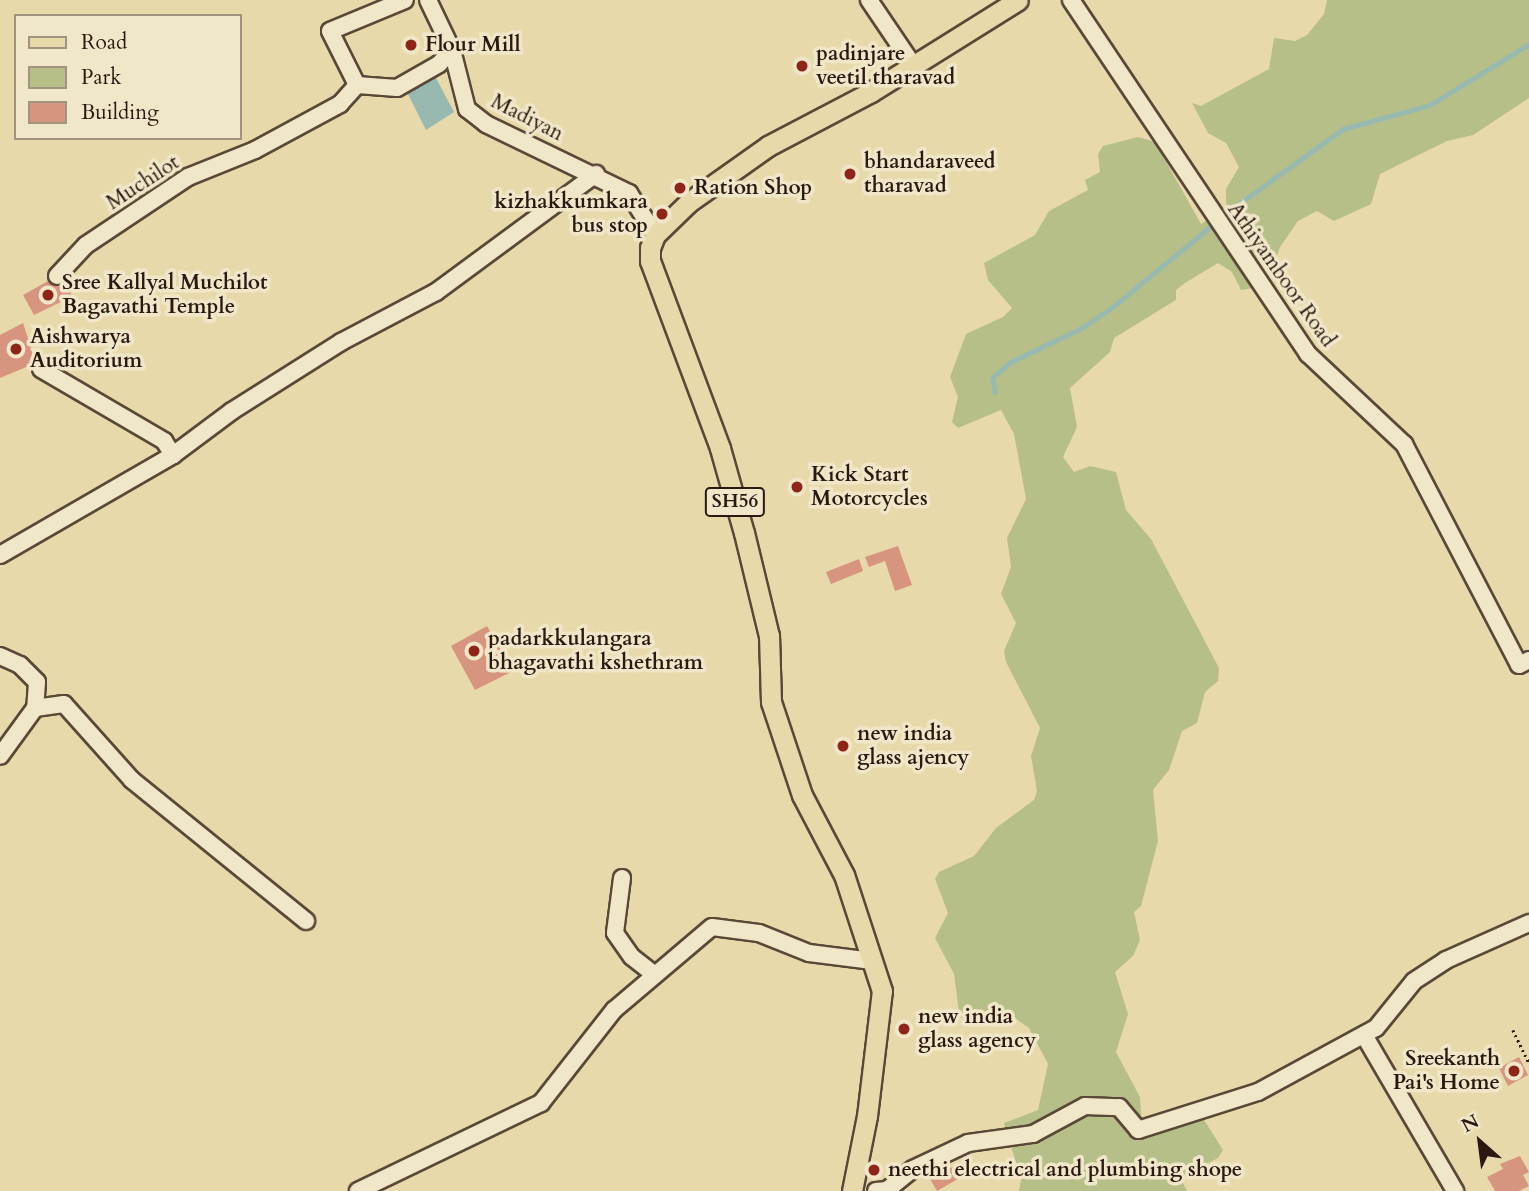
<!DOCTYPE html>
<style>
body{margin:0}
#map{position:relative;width:1529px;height:1191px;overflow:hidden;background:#e8d9aa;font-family:Cardo,serif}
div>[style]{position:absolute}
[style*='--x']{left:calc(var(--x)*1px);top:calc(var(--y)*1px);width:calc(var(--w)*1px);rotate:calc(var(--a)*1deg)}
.green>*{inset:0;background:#b6bf88}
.water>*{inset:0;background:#98b9af}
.stream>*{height:4.5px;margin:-2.25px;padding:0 2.25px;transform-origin:2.25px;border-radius:2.25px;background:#98b9af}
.building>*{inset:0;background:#d79580}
.path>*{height:2.5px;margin-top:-1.25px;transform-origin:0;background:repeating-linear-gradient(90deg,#2b1811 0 2px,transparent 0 5.5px)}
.roads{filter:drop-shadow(2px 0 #5a4837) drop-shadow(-2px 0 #5a4837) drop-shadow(0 2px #5a4837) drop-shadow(0 -2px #5a4837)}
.minor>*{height:16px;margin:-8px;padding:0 8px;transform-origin:8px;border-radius:8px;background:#f0e6c8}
.major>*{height:19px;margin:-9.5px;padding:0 9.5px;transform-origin:9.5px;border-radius:9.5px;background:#e8d9aa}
.dots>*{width:19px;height:19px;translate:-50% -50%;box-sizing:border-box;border:4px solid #f0e6c8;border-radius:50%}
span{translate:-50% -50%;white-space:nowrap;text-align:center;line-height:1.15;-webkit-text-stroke:7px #f0e6c8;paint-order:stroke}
.shield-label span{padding:2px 5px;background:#f0e6c8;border:2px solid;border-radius:5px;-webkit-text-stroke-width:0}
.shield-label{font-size:19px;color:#2b1811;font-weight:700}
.poi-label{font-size:21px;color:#2b1811;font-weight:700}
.left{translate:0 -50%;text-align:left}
.right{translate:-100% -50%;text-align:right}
.street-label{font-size:21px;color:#2b1811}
.legend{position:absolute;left:14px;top:14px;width:228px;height:126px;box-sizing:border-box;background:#f0e6c8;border:2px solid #a1947f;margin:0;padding:9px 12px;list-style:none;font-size:21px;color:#2b1811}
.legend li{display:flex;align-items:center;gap:14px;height:35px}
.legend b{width:35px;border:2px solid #a1947f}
.north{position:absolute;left:1445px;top:1107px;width:70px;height:70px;-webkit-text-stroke:5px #f0e6c8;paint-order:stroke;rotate:332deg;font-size:19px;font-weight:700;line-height:28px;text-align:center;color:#2b1811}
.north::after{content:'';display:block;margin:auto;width:24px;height:32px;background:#2b1811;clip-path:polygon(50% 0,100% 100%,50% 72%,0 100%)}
</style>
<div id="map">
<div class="green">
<i style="clip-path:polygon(1327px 0,1529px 0,1529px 98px,1473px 135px,1447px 141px,1380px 174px,1371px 204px,1334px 221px,1317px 211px,1298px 221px,1280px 247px,1271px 273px,1252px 252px,1259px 287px,1241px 290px,1232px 272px,1218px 263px,1185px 283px,1176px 290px,1176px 300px,1114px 338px,1110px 352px,1070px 388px,1077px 427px,1063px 457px,1074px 472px,1090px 466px,1116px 472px,1126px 510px,1151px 539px,1219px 668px,1218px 681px,1205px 692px,1197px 723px,1182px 731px,1169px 770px,1153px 790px,1158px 841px,1141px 906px,1134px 912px,1140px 940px,1133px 956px,1115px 972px,1128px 1014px,1116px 1052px,1140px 1097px,1142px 1128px,1199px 1112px,1223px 1150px,1218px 1158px,1188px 1174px,1182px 1181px,1187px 1191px,1019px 1191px,1021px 1179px,1004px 1123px,1038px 1110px,1048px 1064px,1029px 1028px,1013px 1017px,995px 1015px,967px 1027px,959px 1012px,954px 974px,935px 938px,948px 913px,935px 879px,939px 872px,974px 856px,996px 828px,1034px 800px,1037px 791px,1031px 756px,1040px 728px,1006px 662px,1004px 651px,1016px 623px,1001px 594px,1011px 567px,1007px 538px,1026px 499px,1014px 434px,1001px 410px,958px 428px,952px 422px,958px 397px,950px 377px,966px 334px,1003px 317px,1012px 308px,988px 280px,984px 263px,1035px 235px,1049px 211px,1088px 190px,1085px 180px,1100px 172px,1098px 154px,1103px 146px,1138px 137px,1155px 142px,1201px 224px,1226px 208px,1226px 189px,1239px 167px,1226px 143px,1208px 133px,1192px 103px,1201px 106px,1269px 69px,1274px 38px,1295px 41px,1307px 35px,1324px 14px)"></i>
</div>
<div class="water">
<i style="clip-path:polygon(436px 78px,454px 112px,426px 130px,407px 92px)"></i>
</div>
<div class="stream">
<i style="--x:995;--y:393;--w:15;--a:-101"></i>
<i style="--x:992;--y:378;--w:23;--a:-41"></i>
<i style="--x:1009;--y:363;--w:82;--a:-25.9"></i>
<i style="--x:1083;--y:327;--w:37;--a:-34"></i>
<i style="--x:1114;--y:306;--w:154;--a:-39.5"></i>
<i style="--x:1233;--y:208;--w:135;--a:-35.7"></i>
<i style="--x:1343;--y:129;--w:90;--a:-15.4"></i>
<i style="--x:1430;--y:105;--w:116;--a:-31.6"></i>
</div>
<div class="building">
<i style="clip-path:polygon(57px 276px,73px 296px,34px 315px,23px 295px)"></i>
<i style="clip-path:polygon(23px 323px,36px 363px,0 378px,0 335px)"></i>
<i style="clip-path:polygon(898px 546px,912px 585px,895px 591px,885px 561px,869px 567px,865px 557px)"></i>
<i style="clip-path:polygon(859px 559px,863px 571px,831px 584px,826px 572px)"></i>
<i style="clip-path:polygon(487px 626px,513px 671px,475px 690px,451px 646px)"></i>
<i style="clip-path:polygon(1519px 1057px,1528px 1075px,1508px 1086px,1499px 1068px)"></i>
<i style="clip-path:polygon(1520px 1156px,1529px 1172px,1523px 1175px,1529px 1186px,1519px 1191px,1495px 1191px,1487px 1177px,1503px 1169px,1500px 1164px)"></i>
<i style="clip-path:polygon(956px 1165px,963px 1176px,937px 1191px,930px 1179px)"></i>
</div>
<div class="path">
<i style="--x:1513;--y:1030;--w:37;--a:64"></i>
</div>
<div class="roads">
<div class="minor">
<i style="--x:428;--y:0;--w:55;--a:64.4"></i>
<i style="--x:452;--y:50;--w:61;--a:75.7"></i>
<i style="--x:467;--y:109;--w:24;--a:38"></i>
<i style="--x:486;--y:124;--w:159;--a:25.8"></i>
<i style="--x:629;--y:193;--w:49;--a:58.2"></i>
<i style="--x:869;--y:0;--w:78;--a:55.9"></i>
<i style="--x:1071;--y:0;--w:426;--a:56.2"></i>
<i style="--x:1308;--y:354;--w:132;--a:43.2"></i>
<i style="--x:1404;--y:444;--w:249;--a:62.5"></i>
<i style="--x:1519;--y:665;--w:11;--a:-27"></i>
<i style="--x:357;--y:85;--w:40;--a:4.3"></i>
<i style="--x:397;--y:88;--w:48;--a:-29.7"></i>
<i style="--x:439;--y:64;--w:19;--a:-47"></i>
<i style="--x:57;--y:276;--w:42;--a:-46.9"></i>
<i style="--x:86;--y:245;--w:123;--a:-33.7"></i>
<i style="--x:188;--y:177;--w:72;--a:-21.9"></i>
<i style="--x:255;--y:150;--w:97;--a:-28.4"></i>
<i style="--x:340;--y:104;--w:25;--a:-48"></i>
<i style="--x:357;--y:85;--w:60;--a:-116.6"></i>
<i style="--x:330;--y:31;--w:81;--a:-22.5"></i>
<i style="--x:41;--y:369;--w:143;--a:30.3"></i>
<i style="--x:164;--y:441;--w:17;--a:57"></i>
<i style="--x:0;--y:555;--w:200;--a:-30"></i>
<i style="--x:173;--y:455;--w:74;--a:-36.7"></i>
<i style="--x:232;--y:411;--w:129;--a:-32.3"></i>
<i style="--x:341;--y:342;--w:107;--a:-27.8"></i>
<i style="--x:436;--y:292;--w:199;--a:-36.4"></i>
<i style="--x:0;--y:656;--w:22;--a:24"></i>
<i style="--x:20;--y:665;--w:24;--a:45"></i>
<i style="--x:37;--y:682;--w:26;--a:94"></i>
<i style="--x:35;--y:708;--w:59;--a:126.1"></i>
<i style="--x:35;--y:708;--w:29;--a:-8"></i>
<i style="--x:64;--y:704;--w:102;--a:48.2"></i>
<i style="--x:132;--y:780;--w:224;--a:39"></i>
<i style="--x:622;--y:878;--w:55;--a:97.3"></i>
<i style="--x:615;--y:933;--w:29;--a:55"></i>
<i style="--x:632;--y:957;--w:28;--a:38"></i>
<i style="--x:1364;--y:1035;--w:181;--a:59.7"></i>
<i style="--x:358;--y:1191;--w:203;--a:-25.7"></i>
<i style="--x:541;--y:1103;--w:118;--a:-51.9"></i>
<i style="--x:614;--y:1010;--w:128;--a:-40.3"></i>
<i style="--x:712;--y:927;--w:47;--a:7.3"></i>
<i style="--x:759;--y:933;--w:54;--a:21.8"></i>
<i style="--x:809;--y:953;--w:64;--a:7.2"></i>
<i style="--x:876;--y:1191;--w:11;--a:-5"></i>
<i style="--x:887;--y:1190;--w:33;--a:-39"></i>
<i style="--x:913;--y:1169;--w:61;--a:-25.3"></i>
<i style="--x:968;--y:1143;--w:66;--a:-7.9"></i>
<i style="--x:1033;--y:1134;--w:59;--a:-28.3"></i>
<i style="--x:1085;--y:1106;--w:34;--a:2"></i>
<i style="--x:1119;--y:1107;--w:30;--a:50"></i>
<i style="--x:1138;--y:1130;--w:126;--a:-17.6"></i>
<i style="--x:1258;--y:1092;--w:134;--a:-28.5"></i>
<i style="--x:1376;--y:1028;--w:60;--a:-51"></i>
<i style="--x:1414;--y:981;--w:38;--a:-33"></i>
<i style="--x:1446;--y:960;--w:91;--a:-24"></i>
</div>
<div class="major">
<i style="--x:852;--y:1191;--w:76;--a:-78.7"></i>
<i style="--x:867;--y:1116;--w:126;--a:-83.2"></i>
<i style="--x:882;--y:991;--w:122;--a:-108.1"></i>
<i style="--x:844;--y:875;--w:90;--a:-117.7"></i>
<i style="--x:802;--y:795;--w:98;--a:-108.4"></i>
<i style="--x:771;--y:702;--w:66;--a:-91.7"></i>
<i style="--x:769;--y:636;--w:106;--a:-103.6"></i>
<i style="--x:744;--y:533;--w:88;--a:-105.8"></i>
<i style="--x:720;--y:448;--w:200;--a:-110.5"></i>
<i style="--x:650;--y:261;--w:13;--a:-90"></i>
<i style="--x:650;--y:248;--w:14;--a:-69"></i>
<i style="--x:655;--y:235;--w:47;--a:-44.1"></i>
<i style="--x:689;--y:202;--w:97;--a:-35.3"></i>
<i style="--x:768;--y:146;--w:116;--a:-27.7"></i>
<i style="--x:871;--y:92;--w:173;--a:-32"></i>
</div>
</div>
<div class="dots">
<i style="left:411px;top:45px;background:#8f2418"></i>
<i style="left:802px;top:66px;background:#8f2418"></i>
<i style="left:850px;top:174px;background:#8f2418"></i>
<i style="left:680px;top:188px;background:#8f2418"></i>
<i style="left:662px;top:214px;background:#8f2418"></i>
<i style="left:48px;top:295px;background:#8f2418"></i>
<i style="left:16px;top:349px;background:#8f2418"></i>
<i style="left:797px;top:487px;background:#8f2418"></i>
<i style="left:474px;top:651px;background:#8f2418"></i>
<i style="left:843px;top:746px;background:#8f2418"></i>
<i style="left:904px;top:1029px;background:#8f2418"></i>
<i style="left:1514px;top:1071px;background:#8f2418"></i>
<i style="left:874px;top:1170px;background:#8f2418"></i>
</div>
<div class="shield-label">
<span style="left:735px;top:502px">SH56</span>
</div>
<div class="poi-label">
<span class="left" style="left:425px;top:45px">Flour Mill</span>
<span class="left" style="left:816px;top:66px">padinjare<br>veetil tharavad</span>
<span class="left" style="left:864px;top:174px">bhandaraveed<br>tharavad</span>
<span class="left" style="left:694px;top:188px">Ration Shop</span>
<span class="right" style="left:648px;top:214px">kizhakkumkara<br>bus stop</span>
<span class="left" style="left:62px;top:295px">Sree Kallyal Muchilot<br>Bagavathi Temple</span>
<span class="left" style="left:30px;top:349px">Aishwarya<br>Auditorium</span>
<span class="left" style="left:811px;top:487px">Kick Start<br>Motorcycles</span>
<span class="left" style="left:488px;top:651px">padarkkulangara<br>bhagavathi kshethram</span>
<span class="left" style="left:857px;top:746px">new india<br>glass ajency</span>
<span class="left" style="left:918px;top:1029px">new india<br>glass agency</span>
<span class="right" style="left:1500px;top:1071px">Sreekanth<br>Pai's Home</span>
<span class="left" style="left:888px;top:1170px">neethi electrical and plumbing shope</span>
</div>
<div class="street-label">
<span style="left:527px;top:118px;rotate:27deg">Madiyan</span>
<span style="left:143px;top:183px;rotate:-33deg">Muchilot</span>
<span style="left:1281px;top:275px;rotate:55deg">Athiyamboor Road</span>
</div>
<ul class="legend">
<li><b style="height:9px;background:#e8d9aa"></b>Road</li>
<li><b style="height:19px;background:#b6bf88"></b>Park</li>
<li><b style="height:19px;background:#d79580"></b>Building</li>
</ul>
<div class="north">N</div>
</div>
